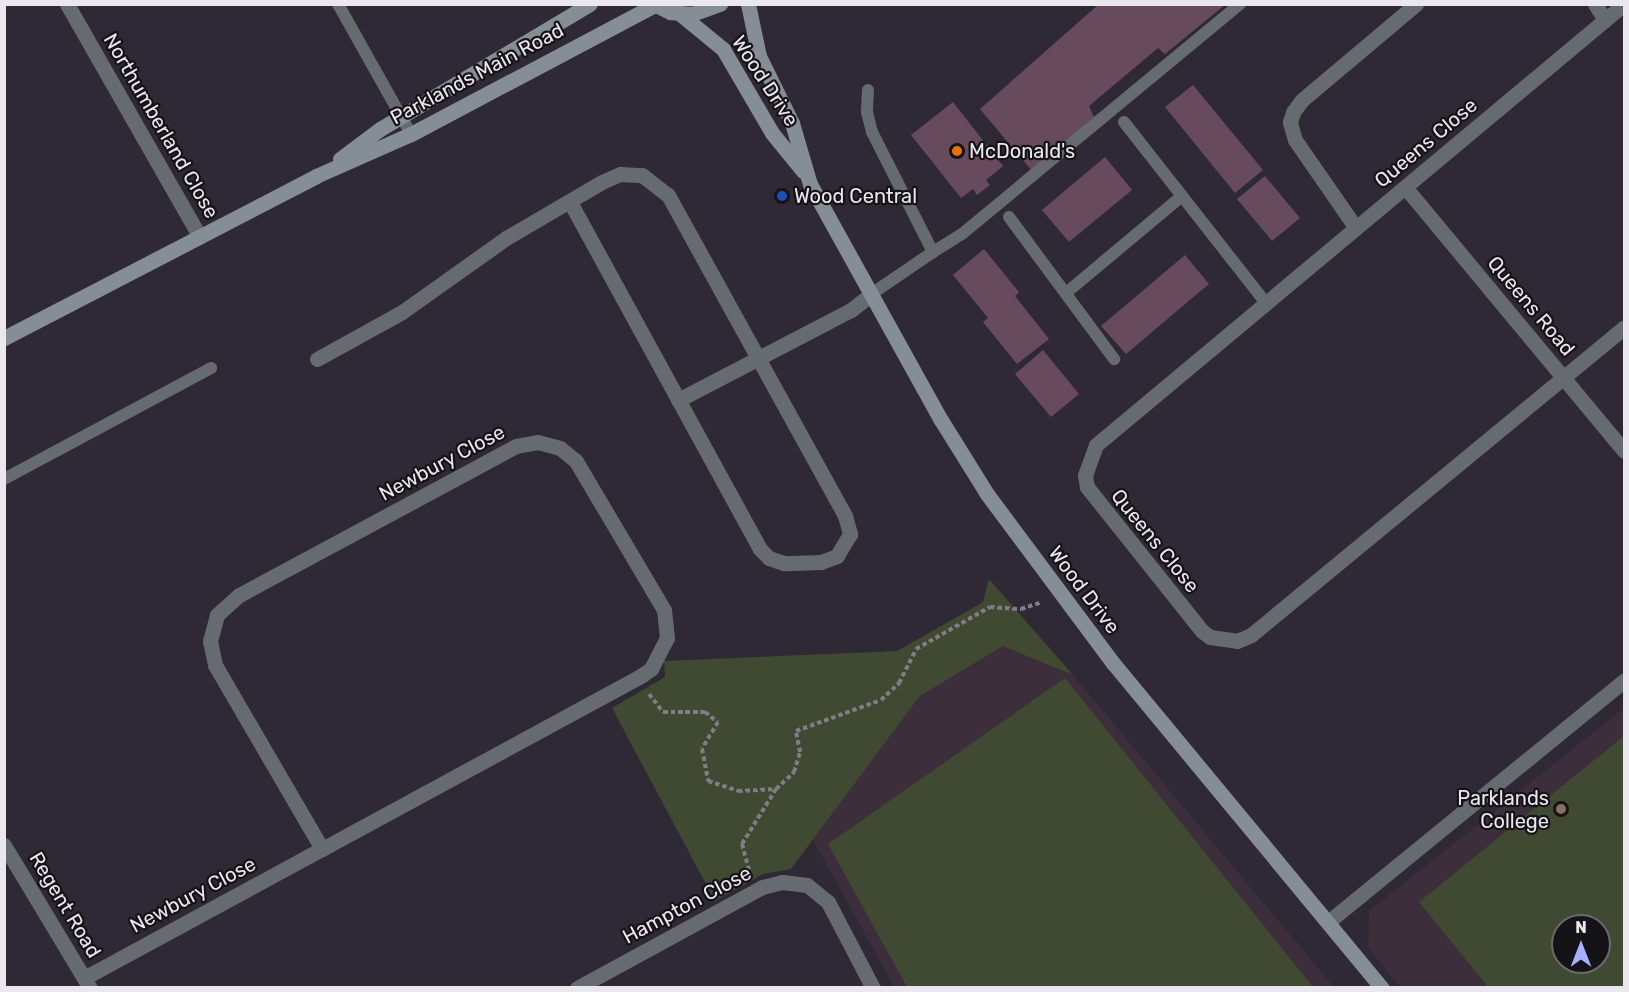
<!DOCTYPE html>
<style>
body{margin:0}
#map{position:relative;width:1629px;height:992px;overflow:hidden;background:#2e2934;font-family:Rubik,sans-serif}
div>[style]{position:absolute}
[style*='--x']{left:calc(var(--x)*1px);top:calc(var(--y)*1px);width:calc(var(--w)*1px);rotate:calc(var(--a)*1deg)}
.education>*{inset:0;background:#3c2e3b}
.green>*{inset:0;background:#404931}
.building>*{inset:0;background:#674b5d}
.path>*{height:4px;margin-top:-2px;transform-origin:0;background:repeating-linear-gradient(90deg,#817c85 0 4.5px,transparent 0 7.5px)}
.lane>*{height:12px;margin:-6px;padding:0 6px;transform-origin:6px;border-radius:6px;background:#666b6f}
.street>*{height:15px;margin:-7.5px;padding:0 7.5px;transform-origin:7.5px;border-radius:7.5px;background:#666b6f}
.secondary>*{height:15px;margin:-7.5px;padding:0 7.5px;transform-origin:7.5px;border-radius:7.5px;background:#868e95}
.dots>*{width:16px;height:16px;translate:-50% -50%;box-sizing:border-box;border:3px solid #151318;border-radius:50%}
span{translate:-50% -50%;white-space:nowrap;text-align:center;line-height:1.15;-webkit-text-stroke:4.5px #151318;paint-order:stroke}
.street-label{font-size:20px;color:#ebe7ee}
.poi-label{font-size:20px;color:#ebe7ee}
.left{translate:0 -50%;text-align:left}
.right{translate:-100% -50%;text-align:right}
.frame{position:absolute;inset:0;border:6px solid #ebe7ee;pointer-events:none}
.north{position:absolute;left:1551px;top:914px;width:60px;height:60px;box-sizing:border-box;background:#151318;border:2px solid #6b686e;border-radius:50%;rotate:0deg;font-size:16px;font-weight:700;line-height:24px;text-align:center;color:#ebe7ee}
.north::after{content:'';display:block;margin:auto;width:21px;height:27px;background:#a5b1fc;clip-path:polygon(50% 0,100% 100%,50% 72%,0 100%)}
</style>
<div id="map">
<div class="education">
<i style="clip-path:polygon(1003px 646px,1073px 675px,1334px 987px,894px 987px,813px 840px,920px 696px)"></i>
<i style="clip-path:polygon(evenodd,1624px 708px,1624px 987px,1399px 987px,1368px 947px,1369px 911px,1624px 708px,1563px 926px,1599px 926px,1599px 962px,1563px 962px,1563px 926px)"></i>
</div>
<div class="green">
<i style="clip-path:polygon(989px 579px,1073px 675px,1003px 646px,920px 696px,791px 869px,763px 874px,715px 901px,612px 708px,665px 677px,664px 661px,897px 651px,983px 602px)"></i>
<i style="clip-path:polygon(1065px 678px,1313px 987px,907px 987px,828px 844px)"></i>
<i style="clip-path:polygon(evenodd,1624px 736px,1624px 987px,1488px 987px,1419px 902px,1624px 736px,1563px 926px,1599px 926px,1599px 962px,1563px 962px,1563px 926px)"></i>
</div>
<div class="building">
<i style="clip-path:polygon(1099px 4px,1226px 4px,1165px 54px,1158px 48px,1089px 106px,1094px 117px,1032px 171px,980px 109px)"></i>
<i style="clip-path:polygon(1193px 85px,1263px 170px,1235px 193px,1165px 107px)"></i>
<i style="clip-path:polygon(953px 102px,1003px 166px,986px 180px,990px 185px,977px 195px,973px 189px,961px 198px,911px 135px)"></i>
<i style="clip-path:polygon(1105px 157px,1132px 190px,1069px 242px,1042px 210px)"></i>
<i style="clip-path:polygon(1265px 176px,1300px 218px,1272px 241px,1237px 199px)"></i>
<i style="clip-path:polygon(984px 249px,1019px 292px,1015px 296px,1049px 339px,1017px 364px,983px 322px,988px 318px,953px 275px)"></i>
<i style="clip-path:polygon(1185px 255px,1209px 284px,1126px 354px,1101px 326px)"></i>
<i style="clip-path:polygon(1043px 350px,1079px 394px,1051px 417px,1015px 374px)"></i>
</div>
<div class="path">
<i style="--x:649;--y:694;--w:23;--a:52"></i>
<i style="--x:663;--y:712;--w:42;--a:0"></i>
<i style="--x:705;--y:712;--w:16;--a:38"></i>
<i style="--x:718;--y:722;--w:31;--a:121"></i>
<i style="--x:702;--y:749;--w:33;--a:79"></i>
<i style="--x:708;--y:781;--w:32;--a:18"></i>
<i style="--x:738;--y:791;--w:38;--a:-3"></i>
<i style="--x:776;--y:789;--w:65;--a:121.7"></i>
<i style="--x:742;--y:844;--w:27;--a:75"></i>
<i style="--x:776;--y:789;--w:25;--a:-43"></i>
<i style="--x:794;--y:772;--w:21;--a:-73"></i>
<i style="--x:800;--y:752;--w:21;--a:-101"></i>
<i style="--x:796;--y:731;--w:90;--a:-20"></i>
<i style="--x:881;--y:700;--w:25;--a:-43"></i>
<i style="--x:899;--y:683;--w:38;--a:-63"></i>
<i style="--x:916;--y:649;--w:85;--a:-29.6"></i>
<i style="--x:990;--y:607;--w:31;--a:4"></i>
<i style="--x:1021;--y:609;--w:22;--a:-18"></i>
</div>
<div class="lane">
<i style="--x:338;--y:4;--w:149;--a:60.7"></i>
<i style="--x:868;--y:90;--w:22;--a:93"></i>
<i style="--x:867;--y:112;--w:21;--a:76"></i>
<i style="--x:872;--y:132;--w:135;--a:63.1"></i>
<i style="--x:933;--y:252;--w:76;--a:145.7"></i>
<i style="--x:1124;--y:122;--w:230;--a:51.9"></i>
<i style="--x:1009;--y:217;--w:177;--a:53.5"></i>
<i style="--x:933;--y:252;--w:34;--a:-32"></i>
<i style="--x:962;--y:234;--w:361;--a:-39.6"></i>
<i style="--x:1066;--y:293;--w:151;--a:-39.9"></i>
<i style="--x:4;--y:479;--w:235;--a:-28.2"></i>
</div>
<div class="street">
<i style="--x:67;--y:4;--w:268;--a:60.3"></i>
<i style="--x:1595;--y:4;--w:19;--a:58"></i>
<i style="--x:1624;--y:4;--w:688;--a:140.13"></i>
<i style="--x:1096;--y:445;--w:32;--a:110"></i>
<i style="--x:1085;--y:475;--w:12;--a:81"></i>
<i style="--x:1087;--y:487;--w:184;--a:51.4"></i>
<i style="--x:1202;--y:631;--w:10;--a:37"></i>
<i style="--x:1210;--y:637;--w:27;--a:8"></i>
<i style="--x:1237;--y:641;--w:15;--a:-23"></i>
<i style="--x:1251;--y:635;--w:484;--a:-39.5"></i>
<i style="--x:1405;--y:187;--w:343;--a:50.3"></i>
<i style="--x:1356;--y:228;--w:107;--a:-124.7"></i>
<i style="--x:1295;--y:140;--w:19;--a:-106"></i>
<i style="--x:1290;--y:122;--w:10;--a:-73"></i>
<i style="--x:1293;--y:112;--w:15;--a:-53"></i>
<i style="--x:1302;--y:100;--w:149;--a:-40.1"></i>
<i style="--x:317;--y:359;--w:97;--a:-28.9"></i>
<i style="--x:402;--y:312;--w:128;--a:-35.4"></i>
<i style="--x:506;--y:238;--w:111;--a:-30.3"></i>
<i style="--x:602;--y:182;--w:20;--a:-24"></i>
<i style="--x:620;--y:174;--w:22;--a:3"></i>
<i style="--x:642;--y:175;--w:33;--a:38"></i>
<i style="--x:668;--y:195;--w:367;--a:61.1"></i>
<i style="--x:845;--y:516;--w:19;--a:74"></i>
<i style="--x:850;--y:534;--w:26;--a:121"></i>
<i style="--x:837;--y:556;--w:17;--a:159"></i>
<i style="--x:821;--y:562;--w:37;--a:178"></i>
<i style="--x:784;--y:563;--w:16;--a:-162"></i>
<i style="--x:769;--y:558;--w:13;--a:-135"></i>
<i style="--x:760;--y:549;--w:396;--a:-118.7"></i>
<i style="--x:678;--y:400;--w:195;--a:-27.5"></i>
<i style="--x:851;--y:310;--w:24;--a:-38"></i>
<i style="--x:4;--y:845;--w:167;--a:59"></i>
<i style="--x:1328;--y:922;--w:382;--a:-39.2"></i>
<i style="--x:84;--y:978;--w:271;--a:-28.5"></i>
<i style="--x:322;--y:849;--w:364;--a:-28.5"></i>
<i style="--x:642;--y:675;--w:11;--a:-34"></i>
<i style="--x:651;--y:669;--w:35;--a:-63"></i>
<i style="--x:667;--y:638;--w:28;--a:-96"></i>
<i style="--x:664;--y:610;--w:173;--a:-120.6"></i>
<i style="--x:576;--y:461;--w:21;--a:-141"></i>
<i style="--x:560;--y:448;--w:23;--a:-165"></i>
<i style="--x:538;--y:442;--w:22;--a:170"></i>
<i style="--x:516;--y:446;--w:315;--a:151.7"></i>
<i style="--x:239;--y:595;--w:30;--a:138"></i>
<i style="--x:217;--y:615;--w:27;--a:105"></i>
<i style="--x:210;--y:641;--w:25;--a:78"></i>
<i style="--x:215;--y:665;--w:213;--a:59.8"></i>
<i style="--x:577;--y:988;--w:211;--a:-28.6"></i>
<i style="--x:762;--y:887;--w:21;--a:-14"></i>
<i style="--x:782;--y:882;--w:25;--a:7"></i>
<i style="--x:807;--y:885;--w:27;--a:39"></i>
<i style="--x:828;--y:902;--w:97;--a:62.4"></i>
</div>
<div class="secondary">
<i style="--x:654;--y:4;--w:18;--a:27"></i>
<i style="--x:670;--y:12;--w:22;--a:5"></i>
<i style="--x:692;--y:14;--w:30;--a:-20"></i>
<i style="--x:748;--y:4;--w:53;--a:78.1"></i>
<i style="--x:759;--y:56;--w:75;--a:63.8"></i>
<i style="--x:792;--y:123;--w:64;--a:73.6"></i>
<i style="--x:810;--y:184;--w:270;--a:61"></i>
<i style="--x:941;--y:420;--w:87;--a:58.1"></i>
<i style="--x:987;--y:494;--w:211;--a:53.3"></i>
<i style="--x:1113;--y:663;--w:422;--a:50.4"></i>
<i style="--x:679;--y:13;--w:57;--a:39.3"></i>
<i style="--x:723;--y:49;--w:97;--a:59.7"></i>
<i style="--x:772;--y:133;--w:49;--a:50.8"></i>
<i style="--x:340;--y:159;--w:50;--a:-36.9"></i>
<i style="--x:380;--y:129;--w:244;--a:-30.8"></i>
<i style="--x:4;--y:338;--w:352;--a:-27.4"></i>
<i style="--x:316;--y:176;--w:104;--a:-23.9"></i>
<i style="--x:411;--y:134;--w:276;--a:-27.9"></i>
</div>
<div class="dots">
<i style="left:957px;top:151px;background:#e8710a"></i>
<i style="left:782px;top:196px;background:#1a4fb4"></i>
<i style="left:1561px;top:809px;background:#8d6e63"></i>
</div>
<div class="street-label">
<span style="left:477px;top:74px;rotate:-28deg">Parklands Main Road</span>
<span style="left:765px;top:81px;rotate:57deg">Wood Drive</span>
<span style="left:161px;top:126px;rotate:60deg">Northumberland Close</span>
<span style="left:1426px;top:143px;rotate:-40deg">Queens Close</span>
<span style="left:1531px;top:306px;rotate:50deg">Queens Road</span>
<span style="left:442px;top:463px;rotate:-28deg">Newbury Close</span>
<span style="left:1155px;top:541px;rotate:51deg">Queens Close</span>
<span style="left:1084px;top:590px;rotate:53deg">Wood Drive</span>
<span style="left:193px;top:895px;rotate:-28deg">Newbury Close</span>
<span style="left:65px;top:905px;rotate:59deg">Regent Road</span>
<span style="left:687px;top:905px;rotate:-28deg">Hampton Close</span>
</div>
<div class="poi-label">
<span class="left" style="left:969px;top:151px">McDonald's</span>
<span class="left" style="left:794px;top:196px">Wood Central</span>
<span class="right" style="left:1549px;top:810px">Parklands<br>College</span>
</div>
<div class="frame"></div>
<div class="north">N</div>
</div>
